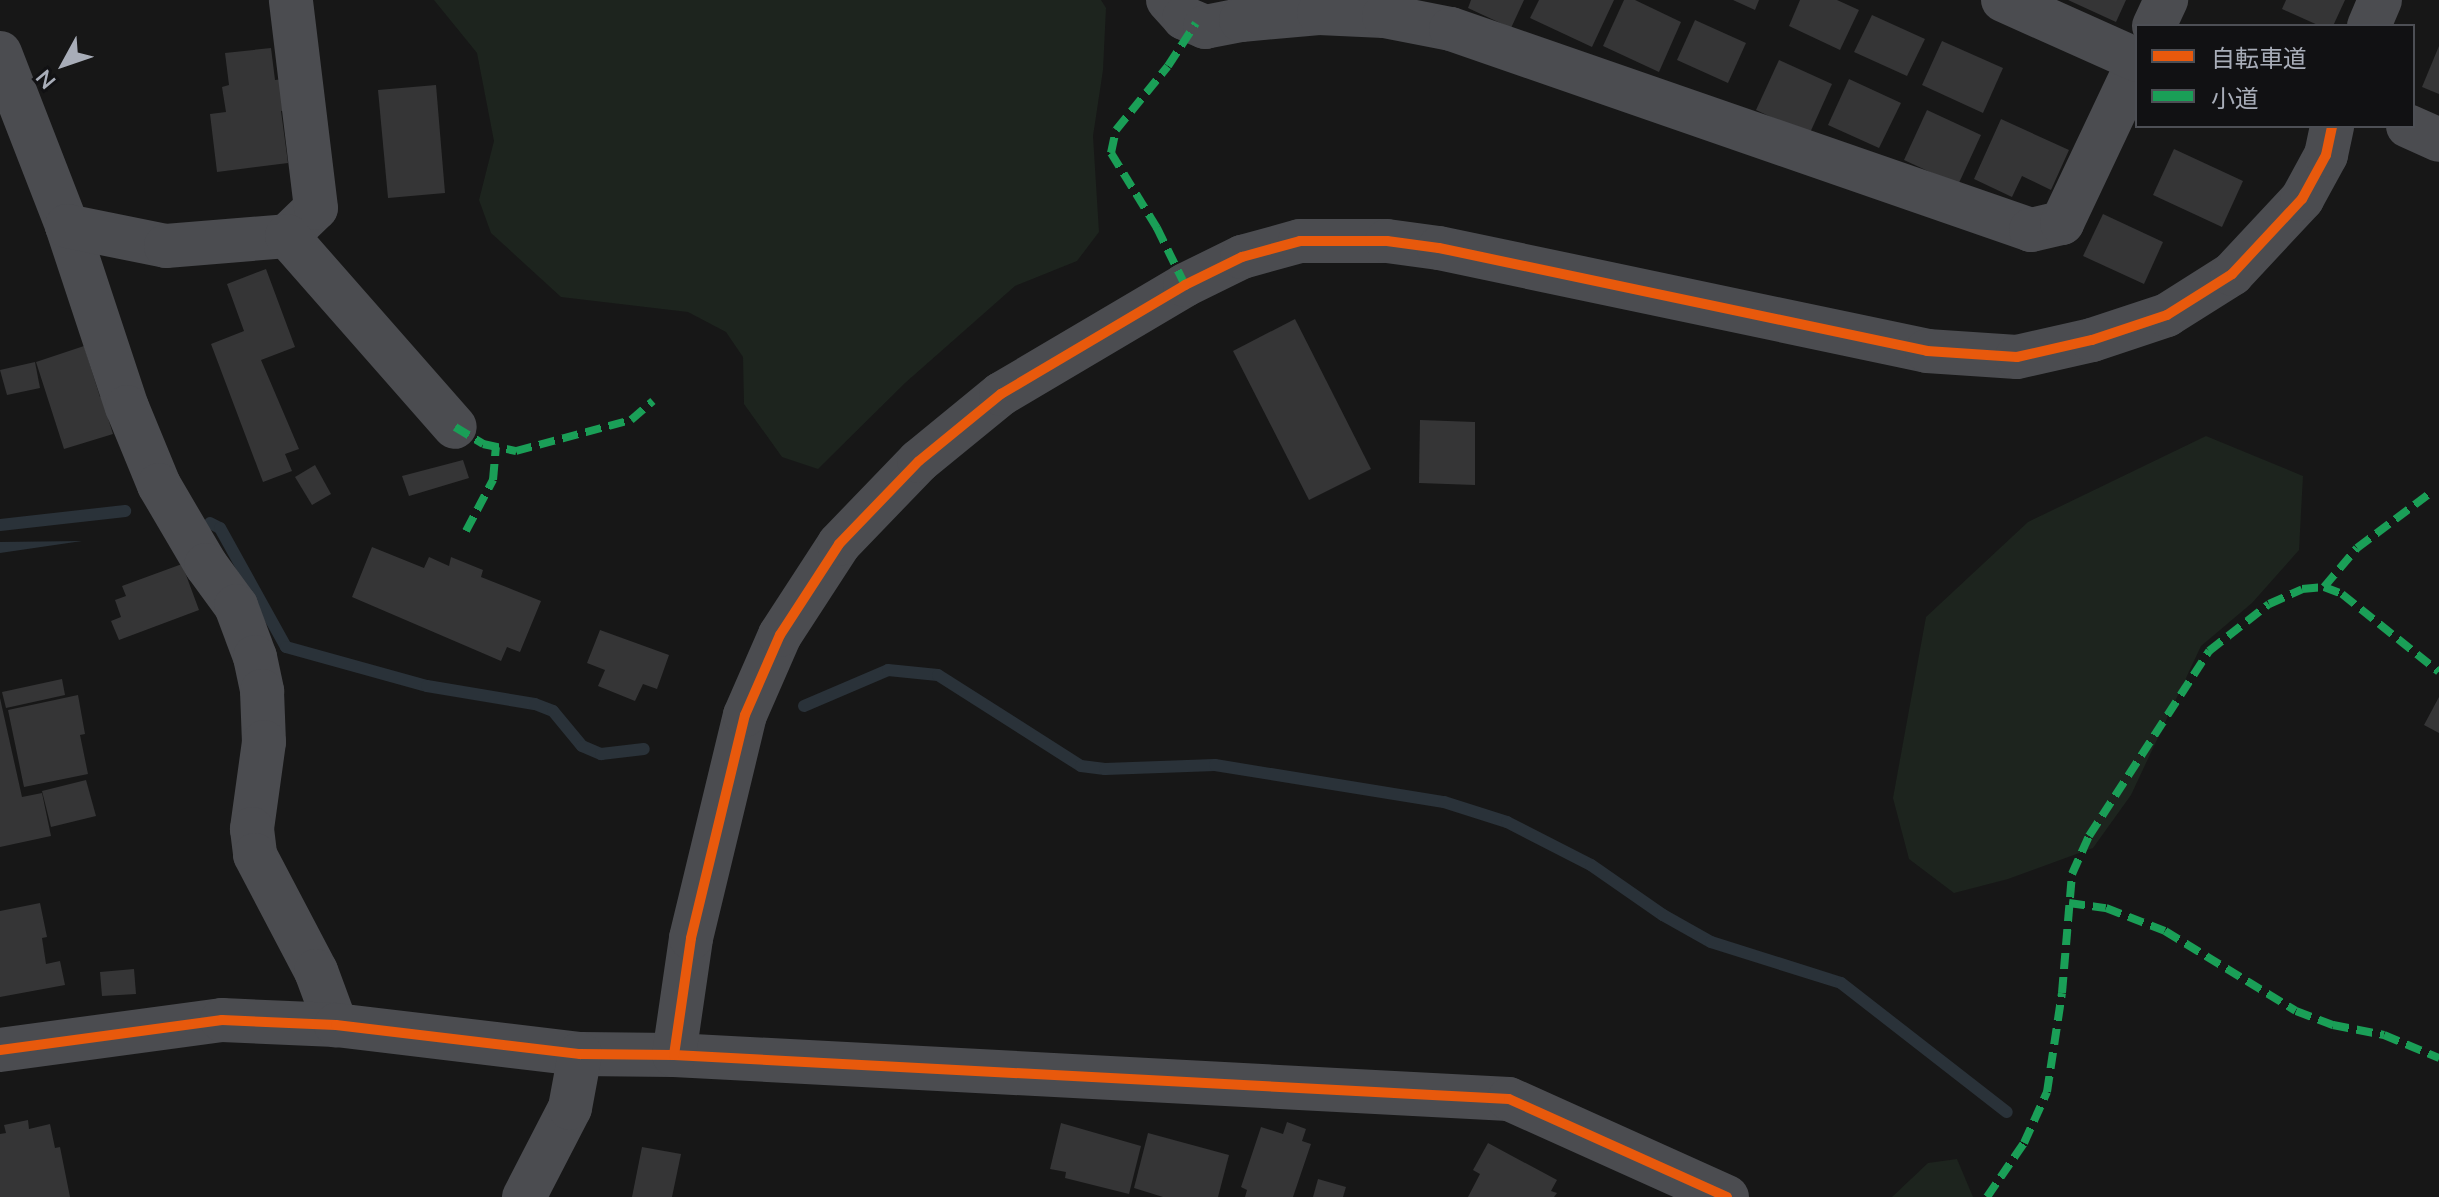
<!DOCTYPE html>
<meta charset="utf-8">
<style>
body{margin:0}
#map{position:relative;width:2439px;height:1197px;overflow:hidden;background:#171717;font-family:Mulish,"Noto Sans JP",sans-serif}
div>[style]{position:absolute}
[style*='--x']{left:calc(var(--x)*1px);top:calc(var(--y)*1px);width:calc(var(--w)*1px);rotate:calc(var(--a)*1deg)}
.green>*{inset:0;background:#1d241e}
.water>*{inset:0;background:#2a3239}
.stream>*{height:12px;margin:-6px;padding:0 6px;transform-origin:6px;border-radius:6px;background:#2a3239}
.building>*{inset:0;background:#353536}
.minor>*{height:44px;margin:-22px;padding:0 22px;transform-origin:22px;border-radius:22px;background:#4b4c50}
.quiet>*{height:8px;margin-top:-4px;transform-origin:0;background:repeating-linear-gradient(90deg,#1a9f57 0 16px,transparent 0 24px)}
.cycleway>*{height:10px;margin:-5px;padding:0 5px;transform-origin:5px;border-radius:5px;background:#e8590c}
span{translate:-50% -50%;white-space:nowrap;text-align:center;line-height:1.15;-webkit-text-stroke:6px #111113;paint-order:stroke}
.legend{position:absolute;left:2135px;top:24px;width:280px;height:104px;box-sizing:border-box;background:#111113;border:2px solid #4d4f55;margin:0;padding:10px 14px;list-style:none;font-size:24px;color:#a8adb8}
.legend li{display:flex;align-items:center;gap:16px;height:40px}
.legend b{width:40px;border:2px solid #4d4f55}
.north{position:absolute;left:24px;top:24px;width:80px;height:80px;-webkit-text-stroke:6px #111113;paint-order:stroke;rotate:230deg;font-size:22px;font-weight:700;line-height:32px;text-align:center;color:#a8adb8}
.north::after{content:'';display:block;margin:auto;width:28px;height:36px;background:#a8adb8;clip-path:polygon(50% 0,100% 100%,50% 72%,0 100%)}
</style>
<div id="map">
<div class="green">
<i style="clip-path:polygon(434px 0,1101px 0,1106px 8px,1103px 70px,1093px 136px,1099px 232px,1077px 261px,1015px 286px,905px 383px,818px 469px,782px 457px,744px 404px,743px 357px,726px 332px,688px 312px,561px 297px,491px 233px,479px 200px,494px 141px,477px 53px)"></i>
<i style="clip-path:polygon(2206px 436px,2303px 476px,2299px 550px,2252px 603px,2201px 646px,2131px 795px,2093px 848px,2008px 879px,1954px 893px,1909px 859px,1893px 798px,1926px 617px,2028px 522px)"></i>
<i style="clip-path:polygon(1957px 1159px,1973px 1197px,1892px 1197px,1928px 1163px)"></i>
</div>
<div class="water">
<i style="clip-path:polygon(82px 541px,0 553px,0 542px)"></i>
</div>
<div class="stream">
<i style="--x:210;--y:523;--w:11;--a:27"></i>
<i style="--x:220;--y:528;--w:136;--a:61"></i>
<i style="--x:286;--y:647;--w:146;--a:15.5"></i>
<i style="--x:427;--y:686;--w:109;--a:9.5"></i>
<i style="--x:535;--y:704;--w:19;--a:21"></i>
<i style="--x:553;--y:711;--w:45;--a:50.4"></i>
<i style="--x:582;--y:746;--w:21;--a:23"></i>
<i style="--x:601;--y:754;--w:43;--a:-6.6"></i>
<i style="--x:0;--y:525;--w:126;--a:-6.4"></i>
<i style="--x:804;--y:706;--w:91;--a:-23.2"></i>
<i style="--x:888;--y:670;--w:50;--a:5.7"></i>
<i style="--x:938;--y:675;--w:169;--a:32.5"></i>
<i style="--x:1081;--y:766;--w:24;--a:7"></i>
<i style="--x:1105;--y:769;--w:110;--a:-2.1"></i>
<i style="--x:1215;--y:765;--w:232;--a:9.2"></i>
<i style="--x:1444;--y:802;--w:66;--a:17.6"></i>
<i style="--x:1507;--y:822;--w:94;--a:27.1"></i>
<i style="--x:1591;--y:865;--w:88;--a:34.8"></i>
<i style="--x:1663;--y:915;--w:55;--a:29.4"></i>
<i style="--x:1711;--y:942;--w:136;--a:17.5"></i>
<i style="--x:1841;--y:983;--w:210;--a:37.9"></i>
</div>
<div class="building">
<i style="clip-path:polygon(1471px 0,1524px 0,1511px 28px,1468px 8px)"></i>
<i style="clip-path:polygon(1539px 0,1614px 0,1592px 47px,1530px 18px)"></i>
<i style="clip-path:polygon(1624px 0,1635px 0,1681px 22px,1659px 72px,1603px 46px)"></i>
<i style="clip-path:polygon(1733px 0,1759px 0,1755px 10px)"></i>
<i style="clip-path:polygon(1800px 0,1837px 0,1859px 10px,1840px 50px,1789px 26px)"></i>
<i style="clip-path:polygon(2068px 0,2126px 0,2116px 22px)"></i>
<i style="clip-path:polygon(2286px 0,2345px 0,2333px 26px,2320px 26px,2282px 9px)"></i>
<i style="clip-path:polygon(1872px 15px,1925px 39px,1907px 76px,1854px 52px)"></i>
<i style="clip-path:polygon(1695px 20px,1746px 43px,1728px 83px,1677px 60px)"></i>
<i style="clip-path:polygon(1942px 41px,2003px 68px,1983px 113px,1922px 85px)"></i>
<i style="clip-path:polygon(2439px 46px,2439px 94px,2422px 87px)"></i>
<i style="clip-path:polygon(271px 48px,275px 80px,284px 79px,288px 110px,281px 111px,288px 163px,217px 172px,210px 114px,226px 112px,222px 87px,229px 85px,225px 53px)"></i>
<i style="clip-path:polygon(1779px 60px,1832px 84px,1809px 135px,1756px 110px)"></i>
<i style="clip-path:polygon(1849px 79px,1901px 103px,1879px 148px,1828px 125px)"></i>
<i style="clip-path:polygon(436px 85px,445px 193px,388px 198px,378px 90px)"></i>
<i style="clip-path:polygon(1927px 110px,1981px 135px,1958px 185px,1904px 160px)"></i>
<i style="clip-path:polygon(2001px 119px,2069px 150px,2051px 190px,2022px 176px,2012px 197px,1974px 179px)"></i>
<i style="clip-path:polygon(2174px 149px,2243px 181px,2222px 227px,2153px 195px)"></i>
<i style="clip-path:polygon(2103px 214px,2163px 242px,2144px 284px,2083px 256px)"></i>
<i style="clip-path:polygon(266px 269px,295px 347px,261px 360px,299px 449px,285px 454px,292px 471px,263px 482px,211px 344px,244px 331px,227px 284px)"></i>
<i style="clip-path:polygon(1295px 319px,1371px 469px,1309px 500px,1233px 351px)"></i>
<i style="clip-path:polygon(84px 346px,100px 397px,108px 395px,107px 415px,113px 434px,64px 449px,36px 362px)"></i>
<i style="clip-path:polygon(35px 362px,40px 388px,7px 395px,0 370px)"></i>
<i style="clip-path:polygon(1420px 420px,1475px 422px,1475px 485px,1419px 483px)"></i>
<i style="clip-path:polygon(463px 460px,469px 478px,409px 496px,402px 476px)"></i>
<i style="clip-path:polygon(315px 465px,331px 494px,312px 505px,295px 477px)"></i>
<i style="clip-path:polygon(372px 547px,424px 568px,429px 557px,449px 566px,451px 557px,483px 570px,481px 577px,541px 601px,520px 652px,507px 647px,501px 661px,352px 597px)"></i>
<i style="clip-path:polygon(182px 564px,199px 610px,119px 640px,111px 621px,121px 617px,115px 600px,126px 596px,122px 586px)"></i>
<i style="clip-path:polygon(600px 630px,669px 655px,657px 689px,643px 684px,635px 701px,598px 686px,605px 670px,587px 663px)"></i>
<i style="clip-path:polygon(62px 679px,65px 695px,6px 708px,2px 692px)"></i>
<i style="clip-path:polygon(78px 695px,85px 734px,80px 735px,88px 774px,24px 787px,8px 710px)"></i>
<i style="clip-path:polygon(2439px 697px,2439px 733px,2424px 725px)"></i>
<i style="clip-path:polygon(0 698px,22px 797px,42px 793px,51px 836px,0 847px)"></i>
<i style="clip-path:polygon(86px 780px,96px 816px,51px 827px,42px 791px)"></i>
<i style="clip-path:polygon(40px 903px,47px 937px,42px 938px,46px 964px,60px 961px,65px 985px,0 997px,0 911px)"></i>
<i style="clip-path:polygon(134px 969px,136px 994px,102px 996px,100px 972px)"></i>
<i style="clip-path:polygon(28px 1120px,29px 1129px,50px 1124px,55px 1148px,60px 1147px,70px 1197px,0 1197px,0 1134px,6px 1133px,4px 1125px)"></i>
<i style="clip-path:polygon(1287px 1122px,1306px 1129px,1302px 1141px,1311px 1144px,1293px 1197px,1245px 1197px,1247px 1190px,1241px 1187px,1261px 1127px,1283px 1134px)"></i>
<i style="clip-path:polygon(1061px 1123px,1141px 1146px,1129px 1194px,1065px 1178px,1066px 1172px,1050px 1169px)"></i>
<i style="clip-path:polygon(1148px 1133px,1229px 1155px,1218px 1197px,1163px 1197px,1134px 1188px)"></i>
<i style="clip-path:polygon(1488px 1143px,1557px 1180px,1551px 1191px,1557px 1193px,1554px 1197px,1468px 1197px,1480px 1174px,1473px 1170px)"></i>
<i style="clip-path:polygon(642px 1147px,681px 1154px,672px 1197px,632px 1197px)"></i>
<i style="clip-path:polygon(1318px 1179px,1346px 1187px,1343px 1197px,1313px 1197px)"></i>
</div>
<div class="minor">
<i style="--x:1168;--y:0;--w:24;--a:48"></i>
<i style="--x:1184;--y:18;--w:23;--a:23"></i>
<i style="--x:1205;--y:27;--w:37;--a:-11"></i>
<i style="--x:1241;--y:20;--w:78;--a:-5.1"></i>
<i style="--x:1319;--y:13;--w:65;--a:2.6"></i>
<i style="--x:1384;--y:16;--w:68;--a:11"></i>
<i style="--x:1451;--y:29;--w:614;--a:19.11"></i>
<i style="--x:2031;--y:230;--w:32;--a:-13"></i>
<i style="--x:2062;--y:223;--w:176;--a:-64.7"></i>
<i style="--x:2003;--y:0;--w:147;--a:24.1"></i>
<i style="--x:2154;--y:26;--w:29;--a:-65"></i>
<i style="--x:2369;--y:26;--w:28;--a:-67"></i>
<i style="--x:0;--y:53;--w:186;--a:68.8"></i>
<i style="--x:67;--y:226;--w:191;--a:71.7"></i>
<i style="--x:127;--y:407;--w:84;--a:67.7"></i>
<i style="--x:159;--y:485;--w:93;--a:59.6"></i>
<i style="--x:206;--y:565;--w:51;--a:53.8"></i>
<i style="--x:236;--y:606;--w:54;--a:69.6"></i>
<i style="--x:255;--y:657;--w:35;--a:78"></i>
<i style="--x:262;--y:691;--w:51;--a:87.8"></i>
<i style="--x:264;--y:742;--w:88;--a:97.9"></i>
<i style="--x:252;--y:829;--w:26;--a:83"></i>
<i style="--x:255;--y:855;--w:131;--a:62.3"></i>
<i style="--x:316;--y:971;--w:58;--a:69.7"></i>
<i style="--x:2408;--y:126;--w:34;--a:24"></i>
<i style="--x:67;--y:226;--w:101;--a:11.4"></i>
<i style="--x:166;--y:246;--w:121;--a:-4.7"></i>
<i style="--x:287;--y:236;--w:40;--a:-44"></i>
<i style="--x:316;--y:208;--w:209;--a:-96.9"></i>
<i style="--x:287;--y:236;--w:254;--a:48.7"></i>
<i style="--x:0;--y:1050;--w:224;--a:-7.7"></i>
<i style="--x:222;--y:1020;--w:114;--a:2.5"></i>
<i style="--x:336;--y:1025;--w:246;--a:6.8"></i>
<i style="--x:580;--y:1054;--w:94;--a:0.6"></i>
<i style="--x:674;--y:1055;--w:836;--a:3.02"></i>
<i style="--x:1509;--y:1099;--w:239;--a:24.2"></i>
<i style="--x:674;--y:1055;--w:118;--a:-81.7"></i>
<i style="--x:691;--y:938;--w:229;--a:-76.4"></i>
<i style="--x:745;--y:715;--w:87;--a:-66.4"></i>
<i style="--x:780;--y:635;--w:108;--a:-57"></i>
<i style="--x:839;--y:544;--w:115;--a:-46.1"></i>
<i style="--x:919;--y:461;--w:106;--a:-39.3"></i>
<i style="--x:1001;--y:394;--w:214;--a:-30.6"></i>
<i style="--x:1185;--y:285;--w:64;--a:-26.2"></i>
<i style="--x:1242;--y:257;--w:60;--a:-15.4"></i>
<i style="--x:1300;--y:241;--w:87;--a:0"></i>
<i style="--x:1387;--y:241;--w:52;--a:7.7"></i>
<i style="--x:1439;--y:248;--w:499;--a:11.9"></i>
<i style="--x:1927;--y:351;--w:90;--a:3.8"></i>
<i style="--x:2017;--y:357;--w:77;--a:-12.8"></i>
<i style="--x:2092;--y:340;--w:79;--a:-18.4"></i>
<i style="--x:2167;--y:315;--w:77;--a:-32.2"></i>
<i style="--x:2232;--y:274;--w:103;--a:-47"></i>
<i style="--x:2302;--y:199;--w:50;--a:-61.4"></i>
<i style="--x:2326;--y:155;--w:30;--a:-78"></i>
<i style="--x:524;--y:1197;--w:100;--a:-62.7"></i>
<i style="--x:570;--y:1108;--w:55;--a:-79.5"></i>
</div>
<div class="quiet">
<i style="--x:1185;--y:285;--w:64;--a:-116.2"></i>
<i style="--x:1157;--y:228;--w:88;--a:-121.5"></i>
<i style="--x:1111;--y:153;--w:24;--a:-78"></i>
<i style="--x:1116;--y:130;--w:82;--a:-50.9"></i>
<i style="--x:1168;--y:66;--w:51;--a:-56.9"></i>
<i style="--x:455;--y:427;--w:33;--a:31"></i>
<i style="--x:483;--y:444;--w:34;--a:12"></i>
<i style="--x:516;--y:451;--w:119;--a:-15.1"></i>
<i style="--x:631;--y:420;--w:29;--a:-41"></i>
<i style="--x:466;--y:531;--w:58;--a:-62.1"></i>
<i style="--x:493;--y:480;--w:33;--a:-85"></i>
<i style="--x:2324;--y:587;--w:51;--a:-49.8"></i>
<i style="--x:2357;--y:548;--w:90;--a:-36.9"></i>
<i style="--x:2069;--y:903;--w:37;--a:8"></i>
<i style="--x:2106;--y:908;--w:63;--a:21.3"></i>
<i style="--x:2165;--y:931;--w:153;--a:31.4"></i>
<i style="--x:2296;--y:1011;--w:40;--a:21"></i>
<i style="--x:2333;--y:1025;--w:52;--a:11.1"></i>
<i style="--x:2384;--y:1035;--w:60;--a:22.7"></i>
<i style="--x:1987;--y:1197;--w:65;--a:-55.6"></i>
<i style="--x:2024;--y:1143;--w:56;--a:-65.7"></i>
<i style="--x:2047;--y:1092;--w:100;--a:-81.4"></i>
<i style="--x:2062;--y:993;--w:119;--a:-85.2"></i>
<i style="--x:2072;--y:874;--w:42;--a:-65.9"></i>
<i style="--x:2089;--y:836;--w:221;--a:-57"></i>
<i style="--x:2209;--y:651;--w:76;--a:-38.1"></i>
<i style="--x:2269;--y:604;--w:36;--a:-24"></i>
<i style="--x:2302;--y:589;--w:22;--a:-5"></i>
<i style="--x:2324;--y:587;--w:19;--a:21"></i>
<i style="--x:2342;--y:594;--w:124;--a:38.8"></i>
</div>
<div class="cycleway">
<i style="--x:0;--y:1050;--w:224;--a:-7.7"></i>
<i style="--x:222;--y:1020;--w:114;--a:2.5"></i>
<i style="--x:336;--y:1025;--w:246;--a:6.8"></i>
<i style="--x:580;--y:1054;--w:94;--a:0.6"></i>
<i style="--x:674;--y:1055;--w:836;--a:3.02"></i>
<i style="--x:1509;--y:1099;--w:239;--a:24.2"></i>
<i style="--x:674;--y:1055;--w:118;--a:-81.7"></i>
<i style="--x:691;--y:938;--w:229;--a:-76.4"></i>
<i style="--x:745;--y:715;--w:87;--a:-66.4"></i>
<i style="--x:780;--y:635;--w:108;--a:-57"></i>
<i style="--x:839;--y:544;--w:115;--a:-46.1"></i>
<i style="--x:919;--y:461;--w:106;--a:-39.3"></i>
<i style="--x:1001;--y:394;--w:214;--a:-30.6"></i>
<i style="--x:1185;--y:285;--w:64;--a:-26.2"></i>
<i style="--x:1242;--y:257;--w:60;--a:-15.4"></i>
<i style="--x:1300;--y:241;--w:87;--a:0"></i>
<i style="--x:1387;--y:241;--w:52;--a:7.7"></i>
<i style="--x:1439;--y:248;--w:499;--a:11.9"></i>
<i style="--x:1927;--y:351;--w:90;--a:3.8"></i>
<i style="--x:2017;--y:357;--w:77;--a:-12.8"></i>
<i style="--x:2092;--y:340;--w:79;--a:-18.4"></i>
<i style="--x:2167;--y:315;--w:77;--a:-32.2"></i>
<i style="--x:2232;--y:274;--w:103;--a:-47"></i>
<i style="--x:2302;--y:199;--w:50;--a:-61.4"></i>
<i style="--x:2326;--y:155;--w:30;--a:-78"></i>
</div>
<ul class="legend">
<li><b style="height:10px;background:#e8590c"></b>自転車道</li>
<li><b style="height:10px;background:#1a9f57"></b>小道</li>
</ul>
<div class="north">N</div>
</div>
